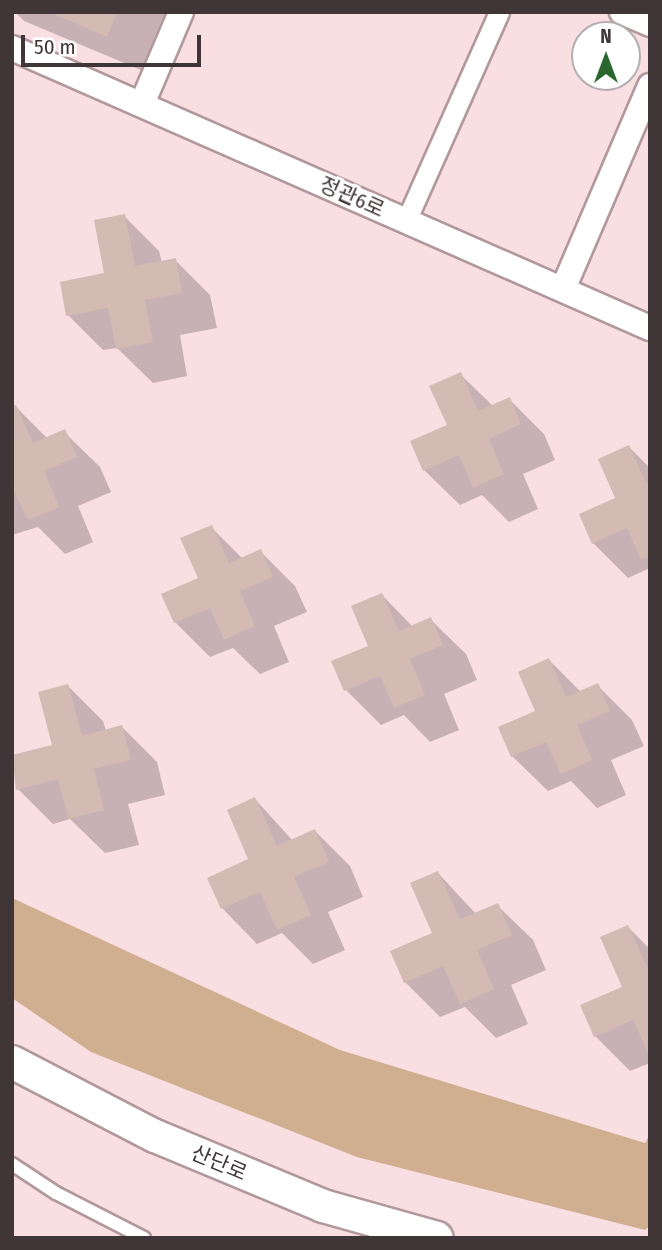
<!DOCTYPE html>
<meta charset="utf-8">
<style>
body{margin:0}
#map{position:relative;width:662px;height:1250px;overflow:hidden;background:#f9dee2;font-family:"Fira Sans Condensed","Noto Sans KR",sans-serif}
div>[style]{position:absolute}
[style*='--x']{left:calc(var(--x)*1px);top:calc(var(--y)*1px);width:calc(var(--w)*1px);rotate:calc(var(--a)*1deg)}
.green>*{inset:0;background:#d0ae90}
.shadow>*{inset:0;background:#0003}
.building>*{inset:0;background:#d3bab3}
.roads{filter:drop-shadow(2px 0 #b1989b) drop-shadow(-2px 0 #b1989b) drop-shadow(0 2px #b1989b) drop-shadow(0 -2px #b1989b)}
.service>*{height:12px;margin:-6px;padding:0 6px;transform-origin:6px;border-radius:6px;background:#fff}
.pedestrian>*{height:19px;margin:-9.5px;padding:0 9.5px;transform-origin:9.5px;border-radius:9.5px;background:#fff}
.minor>*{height:24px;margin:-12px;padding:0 12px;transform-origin:12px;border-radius:12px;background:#fff}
.tertiary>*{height:32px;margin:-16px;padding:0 16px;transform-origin:16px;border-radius:16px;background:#fff}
span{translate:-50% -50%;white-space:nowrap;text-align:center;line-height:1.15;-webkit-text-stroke:6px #fff;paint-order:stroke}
.street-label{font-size:21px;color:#403537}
.frame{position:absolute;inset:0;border:14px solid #403537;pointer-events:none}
.north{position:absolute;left:571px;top:21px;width:70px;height:70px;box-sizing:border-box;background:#fff;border:2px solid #b3aeaf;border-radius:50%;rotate:0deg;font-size:19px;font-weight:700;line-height:28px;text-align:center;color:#403537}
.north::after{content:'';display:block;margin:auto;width:24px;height:32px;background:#29672f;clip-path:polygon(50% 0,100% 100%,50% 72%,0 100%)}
.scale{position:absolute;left:21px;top:35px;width:180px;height:32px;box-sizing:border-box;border:4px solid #403537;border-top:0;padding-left:9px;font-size:21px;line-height:24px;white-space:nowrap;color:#403537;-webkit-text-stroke:5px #fff;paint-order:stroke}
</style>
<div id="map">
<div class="green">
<i style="clip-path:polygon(12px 898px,340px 1050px,645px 1143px,650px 1134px,650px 1226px,645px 1230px,357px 1157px,91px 1052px,12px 998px)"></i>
</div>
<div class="shadow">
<i style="clip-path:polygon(15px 12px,165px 12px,141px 70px,24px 21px)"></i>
<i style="clip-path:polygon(124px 216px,159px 251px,162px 263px,175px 260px,210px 295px,217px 328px,180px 335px,187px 376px,153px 383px,117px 348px,103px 350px,68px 315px,107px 274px)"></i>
<i style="clip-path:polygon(460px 374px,493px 406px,509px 399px,544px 434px,555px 460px,523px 474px,538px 509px,509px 522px,482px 495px,460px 505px,424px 470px,449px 426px)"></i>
<i style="clip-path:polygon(16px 407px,48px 439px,64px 432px,100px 467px,111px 492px,78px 506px,93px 542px,65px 554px,38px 527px,12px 535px)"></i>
<i style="clip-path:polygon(629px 447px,650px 468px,650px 568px,628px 578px,593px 543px,618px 499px)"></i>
<i style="clip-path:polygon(211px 527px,243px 559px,260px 551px,295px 586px,307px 612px,274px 626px,289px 662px,260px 674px,233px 648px,210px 657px,175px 622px,200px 579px)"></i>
<i style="clip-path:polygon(382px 595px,413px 627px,430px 619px,466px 654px,477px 680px,444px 694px,459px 730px,430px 742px,404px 715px,381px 725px,346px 690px,370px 647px)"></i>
<i style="clip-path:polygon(549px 660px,581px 692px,597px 685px,632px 720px,644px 746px,611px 760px,626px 795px,597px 808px,571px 781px,548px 791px,512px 756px,537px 712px)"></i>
<i style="clip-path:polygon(68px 686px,103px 721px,106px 731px,122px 727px,157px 762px,165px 795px,128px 804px,139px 845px,105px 853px,70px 819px,53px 824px,18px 789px,12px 757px,54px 746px)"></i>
<i style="clip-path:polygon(255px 799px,293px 841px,315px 831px,350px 866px,363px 897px,328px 912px,345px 950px,313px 964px,282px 933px,257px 944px,222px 908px,251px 860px)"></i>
<i style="clip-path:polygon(438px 873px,476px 914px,497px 905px,533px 940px,546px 970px,511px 985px,528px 1024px,496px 1038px,465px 1007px,440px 1017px,405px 982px,434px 934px)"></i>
<i style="clip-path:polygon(628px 927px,650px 949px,650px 1063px,630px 1071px,595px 1036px,624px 988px)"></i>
</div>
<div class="building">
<i style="clip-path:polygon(49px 12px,117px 12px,107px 37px)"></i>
<i style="clip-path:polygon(125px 214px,135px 266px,176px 258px,182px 293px,145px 300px,153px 342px,116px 349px,108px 308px,66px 316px,60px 282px,104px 273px,94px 220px)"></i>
<i style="clip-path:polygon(461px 372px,478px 411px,510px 397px,521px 424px,489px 439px,504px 474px,473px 488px,459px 455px,423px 471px,410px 441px,447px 425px,429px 386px)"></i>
<i style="clip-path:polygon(16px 405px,33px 443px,65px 429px,77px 457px,44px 471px,59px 507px,28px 520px,12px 488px,12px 406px)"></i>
<i style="clip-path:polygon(629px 445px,646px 483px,650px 482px,650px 557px,641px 560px,627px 528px,592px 544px,579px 514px,615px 498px,598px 459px)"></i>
<i style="clip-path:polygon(212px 525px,229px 563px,261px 549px,273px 577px,240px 591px,255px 626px,224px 640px,210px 608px,174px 623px,161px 594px,198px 578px,180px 538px)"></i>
<i style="clip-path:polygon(382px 593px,399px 631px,431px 617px,443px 645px,410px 659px,425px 695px,394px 708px,380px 676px,344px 691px,331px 661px,368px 646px,351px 606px)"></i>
<i style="clip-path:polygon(549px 658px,566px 697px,598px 683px,610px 711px,577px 725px,592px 760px,561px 774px,546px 742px,511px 757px,498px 727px,535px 711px,518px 672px)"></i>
<i style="clip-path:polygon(68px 684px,82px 736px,122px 725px,131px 760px,94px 769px,104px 810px,68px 819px,58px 779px,16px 790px,12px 755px,52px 745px,38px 692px)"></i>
<i style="clip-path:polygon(255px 797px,277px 846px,315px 829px,329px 862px,294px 877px,311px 915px,277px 930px,260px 892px,221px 909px,207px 878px,248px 859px,227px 810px)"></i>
<i style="clip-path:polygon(438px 871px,460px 919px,498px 903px,512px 935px,477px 950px,494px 989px,460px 1004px,443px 966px,404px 983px,390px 951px,432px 933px,410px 883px)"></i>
<i style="clip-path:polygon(628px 925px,650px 973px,650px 1058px,633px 1020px,594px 1037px,580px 1005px,622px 987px,600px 937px)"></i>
</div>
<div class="roads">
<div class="service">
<i style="--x:12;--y:1164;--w:53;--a:33.4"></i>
<i style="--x:56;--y:1193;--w:99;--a:27.1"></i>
</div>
<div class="pedestrian">
<i style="--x:406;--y:221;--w:229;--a:-66"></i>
</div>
<div class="minor">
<i style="--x:622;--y:12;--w:30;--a:23"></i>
<i style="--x:12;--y:48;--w:697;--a:23.7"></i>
<i style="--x:142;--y:104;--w:100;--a:-67"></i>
<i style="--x:563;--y:289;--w:221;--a:-66.8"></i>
</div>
<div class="tertiary">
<i style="--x:12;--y:1062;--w:161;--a:27.4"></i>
<i style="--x:155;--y:1136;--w:182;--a:22.6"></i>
<i style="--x:323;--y:1206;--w:118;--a:15.7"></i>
</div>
</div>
<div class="street-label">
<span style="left:352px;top:197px;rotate:24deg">정관6로</span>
<span style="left:219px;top:1163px;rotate:23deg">산단로</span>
</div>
<div class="frame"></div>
<div class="north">N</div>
<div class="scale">50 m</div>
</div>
